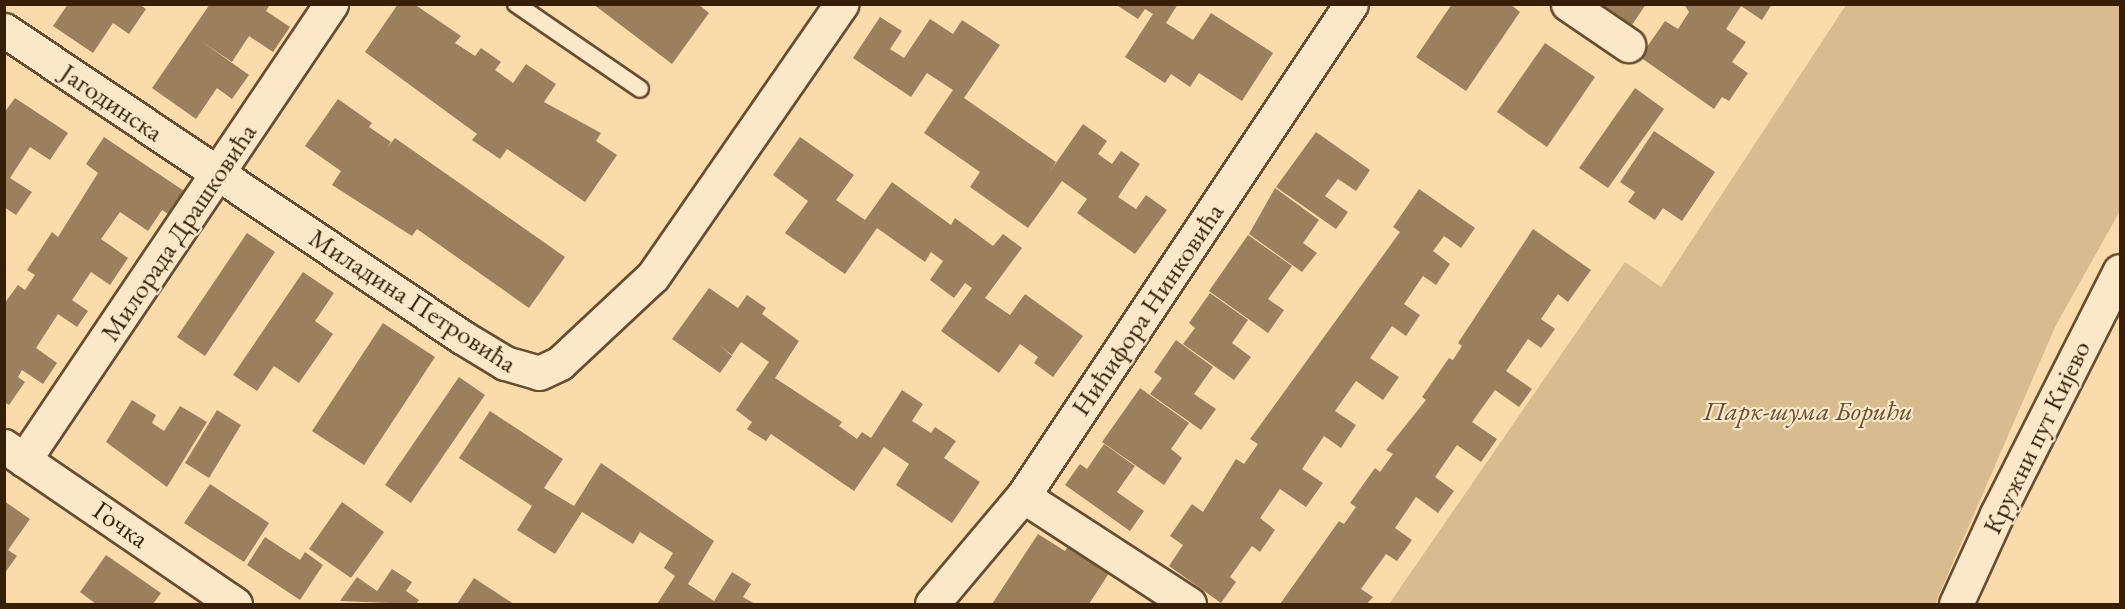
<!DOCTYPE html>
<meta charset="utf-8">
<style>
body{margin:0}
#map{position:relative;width:2125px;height:609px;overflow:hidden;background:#fadbac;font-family:"EB Garamond",serif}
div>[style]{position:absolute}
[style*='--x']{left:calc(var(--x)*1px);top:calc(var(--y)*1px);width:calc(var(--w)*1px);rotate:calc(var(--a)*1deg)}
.green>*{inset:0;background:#d9bb90}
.building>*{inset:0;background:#9c805d}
.roads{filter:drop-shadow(2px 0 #684d30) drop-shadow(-2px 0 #684d30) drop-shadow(0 2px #684d30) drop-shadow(0 -2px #684d30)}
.lane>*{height:16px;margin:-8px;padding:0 8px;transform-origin:8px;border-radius:8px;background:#fce8c9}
.street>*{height:33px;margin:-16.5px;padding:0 16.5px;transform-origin:16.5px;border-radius:16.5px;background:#fce8c9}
.secondary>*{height:33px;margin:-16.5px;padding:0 16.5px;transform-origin:16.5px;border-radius:16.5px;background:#fce8c9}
span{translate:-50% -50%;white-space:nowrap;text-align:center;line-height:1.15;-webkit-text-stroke:4.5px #fce8c9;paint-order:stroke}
.street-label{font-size:27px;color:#371e07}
.park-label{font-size:27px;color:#684d30;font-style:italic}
.frame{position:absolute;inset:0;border:6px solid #371e07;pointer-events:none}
</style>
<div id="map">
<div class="green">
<i style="clip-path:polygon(1846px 5px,2120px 5px,2120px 211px,2056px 325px,1935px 604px,1389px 604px,1625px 262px,1661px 287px)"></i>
</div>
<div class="building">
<i style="clip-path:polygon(68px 4px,139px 4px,146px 9px,129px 34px,113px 23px,93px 53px,53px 26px)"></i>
<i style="clip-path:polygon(210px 4px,270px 4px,266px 11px,290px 27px,273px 52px,249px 36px,232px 62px,201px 41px,249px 75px,232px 99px,217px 88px,196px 119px,152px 88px)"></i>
<i style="clip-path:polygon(398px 4px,414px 4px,461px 36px,455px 43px,475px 56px,481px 48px,501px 62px,495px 70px,513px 83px,526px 64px,556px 84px,544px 102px,601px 133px,596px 141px,617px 155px,585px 202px,507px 149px,500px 159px,472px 140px,477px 134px,365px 52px)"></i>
<i style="clip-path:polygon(593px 4px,698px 4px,709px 13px,672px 64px)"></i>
<i style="clip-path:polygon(1115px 4px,1178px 4px,1166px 23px,1193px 40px,1211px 13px,1273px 53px,1242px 101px,1199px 73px,1190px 87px,1171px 74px,1165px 83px,1125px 57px,1153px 14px,1145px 9px,1138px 19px)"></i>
<i style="clip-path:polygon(1452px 4px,1510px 4px,1520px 12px,1466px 91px,1416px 57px)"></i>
<i style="clip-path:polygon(1597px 4px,1646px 4px,1628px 31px)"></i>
<i style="clip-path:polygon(1684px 4px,1772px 4px,1762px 20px,1741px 6px,1726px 29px,1746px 42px,1732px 62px,1748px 73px,1729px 101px,1722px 97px,1714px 109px,1640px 57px,1665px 21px,1678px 29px,1689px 12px)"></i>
<i style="clip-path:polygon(880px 17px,902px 31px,890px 49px,904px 58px,930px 19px,953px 34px,962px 20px,1000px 45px,964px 98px,1056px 162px,1049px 173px,1083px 124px,1107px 141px,1098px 154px,1112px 164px,1121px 151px,1140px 164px,1118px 197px,1136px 209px,1146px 195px,1167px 210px,1135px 254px,1077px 213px,1087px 199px,1062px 181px,1028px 228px,970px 187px,980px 172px,924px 133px,953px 90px,927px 73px,911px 97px,853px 58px)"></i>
<i style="clip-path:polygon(1545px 43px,1595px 77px,1547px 147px,1497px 112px)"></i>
<i style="clip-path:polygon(1635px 88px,1664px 109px,1608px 188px,1579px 168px)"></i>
<i style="clip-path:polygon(15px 98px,68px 133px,50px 160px,30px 147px,10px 178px,32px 192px,16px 215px,4px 207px,4px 113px)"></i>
<i style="clip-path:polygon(338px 99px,372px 123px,369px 127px,391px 142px,387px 148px,395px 138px,565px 257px,529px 308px,417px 229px,412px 236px,332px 185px,341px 171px,305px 146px)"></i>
<i style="clip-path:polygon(1654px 131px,1715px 172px,1682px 221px,1663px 208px,1655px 220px,1628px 202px,1635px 192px,1620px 182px)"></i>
<i style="clip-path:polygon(1316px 132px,1370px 170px,1356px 191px,1338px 179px,1325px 196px,1348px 212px,1336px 229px,1276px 187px)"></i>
<i style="clip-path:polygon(104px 137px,190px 195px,174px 218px,162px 210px,148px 231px,120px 212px,101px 239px,128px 258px,110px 285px,91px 272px,72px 300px,88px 311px,77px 327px,58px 314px,36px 348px,57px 363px,43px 384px,22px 370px,18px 377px,25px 382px,9px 405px,4px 402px,4px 304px,18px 285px,25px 290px,35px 275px,27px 270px,52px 232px,58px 237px,98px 173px,86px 164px)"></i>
<i style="clip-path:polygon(800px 137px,854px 175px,836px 200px,865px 220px,892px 182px,951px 225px,955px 218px,993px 246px,1003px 234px,1022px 248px,985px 298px,1010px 315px,1025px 294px,1083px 336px,1053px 377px,1034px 363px,1038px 357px,1020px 344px,999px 373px,941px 331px,972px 288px,965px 283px,954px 298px,930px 280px,943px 261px,931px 252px,925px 262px,877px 228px,845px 274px,785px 233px,808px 201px,773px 175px)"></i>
<i style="clip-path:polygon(1275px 188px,1319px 220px,1303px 243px,1317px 253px,1302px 272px,1249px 234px)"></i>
<i style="clip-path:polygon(1419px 189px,1475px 228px,1461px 248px,1444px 236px,1433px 251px,1450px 264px,1436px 285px,1423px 276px,1404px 304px,1420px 315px,1406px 336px,1392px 326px,1370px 358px,1399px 377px,1383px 400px,1356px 381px,1335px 411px,1356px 425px,1341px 448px,1324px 436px,1302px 469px,1323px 483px,1306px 507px,1280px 489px,1260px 518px,1275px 530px,1260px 552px,1252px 546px,1230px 577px,1236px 582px,1221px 603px,1169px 566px,1183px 545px,1170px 536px,1192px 504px,1203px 512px,1236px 459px,1244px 464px,1258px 444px,1250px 439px,1400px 232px,1393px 227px)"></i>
<i style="clip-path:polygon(1533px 229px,1591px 270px,1568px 302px,1558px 294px,1541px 319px,1555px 329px,1541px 348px,1528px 339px,1506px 371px,1532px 389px,1519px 407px,1495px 390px,1472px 422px,1497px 439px,1481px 462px,1457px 445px,1435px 477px,1454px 491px,1438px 513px,1416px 497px,1395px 528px,1412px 540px,1397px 561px,1386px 554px,1361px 589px,1373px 597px,1367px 604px,1280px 604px,1339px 521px,1344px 524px,1356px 507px,1350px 503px,1375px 468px,1380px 472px,1393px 454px,1386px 450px,1426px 400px,1422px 397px,1449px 358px,1453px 360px,1462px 346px,1458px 343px)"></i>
<i style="clip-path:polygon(247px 233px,275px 252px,205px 356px,177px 337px)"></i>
<i style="clip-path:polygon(1248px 235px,1292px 266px,1268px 299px,1284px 310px,1268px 333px,1209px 291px)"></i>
<i style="clip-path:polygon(303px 272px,334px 293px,315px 321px,333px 334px,299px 383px,274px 366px,257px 391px,233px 375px)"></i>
<i style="clip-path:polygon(709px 288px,738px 308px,747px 295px,766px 308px,762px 314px,799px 341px,775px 378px,842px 422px,839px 426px,857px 439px,862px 432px,871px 438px,902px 390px,923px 404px,912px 421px,931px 433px,935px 427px,956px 441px,944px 458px,980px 482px,952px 523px,896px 485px,909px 464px,884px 447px,854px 491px,771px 434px,766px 441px,747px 429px,752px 422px,736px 410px,769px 362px,741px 342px,732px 355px,719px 345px,732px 356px,720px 373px,672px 339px)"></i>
<i style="clip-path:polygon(1210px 293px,1248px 320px,1232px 343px,1251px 357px,1234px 380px,1183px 344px,1195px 328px,1189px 323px)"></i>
<i style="clip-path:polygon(383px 323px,435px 357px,364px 465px,312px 431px)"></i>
<i style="clip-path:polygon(1176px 340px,1213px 367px,1194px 394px,1216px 409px,1201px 430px,1150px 394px,1162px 378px,1154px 372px)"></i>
<i style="clip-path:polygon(459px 377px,485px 395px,411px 503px,385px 485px)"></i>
<i style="clip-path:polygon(1140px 388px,1189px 423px,1171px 449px,1182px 458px,1164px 485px,1102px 442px)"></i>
<i style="clip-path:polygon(132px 400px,156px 415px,152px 423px,164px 431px,180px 406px,207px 422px,167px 487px,106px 442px)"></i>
<i style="clip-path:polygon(217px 410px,241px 425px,209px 478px,185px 463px)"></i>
<i style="clip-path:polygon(490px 411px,563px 459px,544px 488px,574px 506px,601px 463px,714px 541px,688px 584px,714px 601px,732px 572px,751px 584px,743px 597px,755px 604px,657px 604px,675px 576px,664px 568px,673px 553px,640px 532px,633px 544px,582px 512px,555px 554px,517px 530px,532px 506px,459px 458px)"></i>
<i style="clip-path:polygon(1104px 444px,1135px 466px,1117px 492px,1144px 511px,1130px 531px,1065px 485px,1080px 464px,1087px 469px)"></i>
<i style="clip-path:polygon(210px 484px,269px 523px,244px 562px,184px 523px)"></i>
<i style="clip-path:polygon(4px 501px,30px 519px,8px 550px,17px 556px,4px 574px)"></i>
<i style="clip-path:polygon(342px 502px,384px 532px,351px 578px,309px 549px)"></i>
<i style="clip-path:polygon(1038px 534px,1065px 551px,1070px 543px,1111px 570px,1089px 604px,992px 604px)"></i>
<i style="clip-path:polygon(265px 537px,300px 560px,305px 552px,323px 565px,300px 600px,247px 565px)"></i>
<i style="clip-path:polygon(106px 555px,161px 593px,153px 604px,96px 604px,80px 592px)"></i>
<i style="clip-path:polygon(392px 569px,412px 582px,406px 591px,419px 600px,416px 604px,340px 601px,357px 577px,377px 591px)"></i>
<i style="clip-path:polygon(474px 578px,514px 604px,457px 604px)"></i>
</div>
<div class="roads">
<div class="lane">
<i style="--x:516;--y:4;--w:150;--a:34.4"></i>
</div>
<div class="street">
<i style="--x:1568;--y:4;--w:73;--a:34.3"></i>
<i style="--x:4;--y:30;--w:551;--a:33.83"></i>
<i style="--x:462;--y:337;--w:50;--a:31.2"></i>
<i style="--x:505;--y:363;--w:35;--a:16"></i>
<i style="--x:539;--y:373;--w:23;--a:-25"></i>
<i style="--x:560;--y:363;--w:127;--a:-43.1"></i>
<i style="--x:653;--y:276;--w:331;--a:-55.3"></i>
<i style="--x:4;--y:446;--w:280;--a:34.4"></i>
<i style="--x:24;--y:460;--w:550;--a:-56.05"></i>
<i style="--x:1023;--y:496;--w:198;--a:33"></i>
<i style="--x:932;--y:604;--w:141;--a:-49.9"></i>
<i style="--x:1023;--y:496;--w:591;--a:-56.31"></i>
</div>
<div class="secondary">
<i style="--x:1956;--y:604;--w:99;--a:-65.5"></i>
<i style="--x:1997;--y:514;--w:272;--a:-63.2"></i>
</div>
</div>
<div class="street-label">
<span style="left:112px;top:102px;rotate:34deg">Јагодинска</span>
<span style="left:178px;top:232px;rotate:-56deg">Милорада Драшковића</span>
<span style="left:413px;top:300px;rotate:33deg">Миладина Петровића</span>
<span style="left:1147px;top:309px;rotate:-56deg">Нићифора Нинковића</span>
<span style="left:2036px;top:437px;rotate:-64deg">Кружни пут Кијево</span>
<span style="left:121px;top:524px;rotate:35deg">Гочка</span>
</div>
<div class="park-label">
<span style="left:1808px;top:411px">Парк-шума Борићи</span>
</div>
<div class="frame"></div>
</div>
